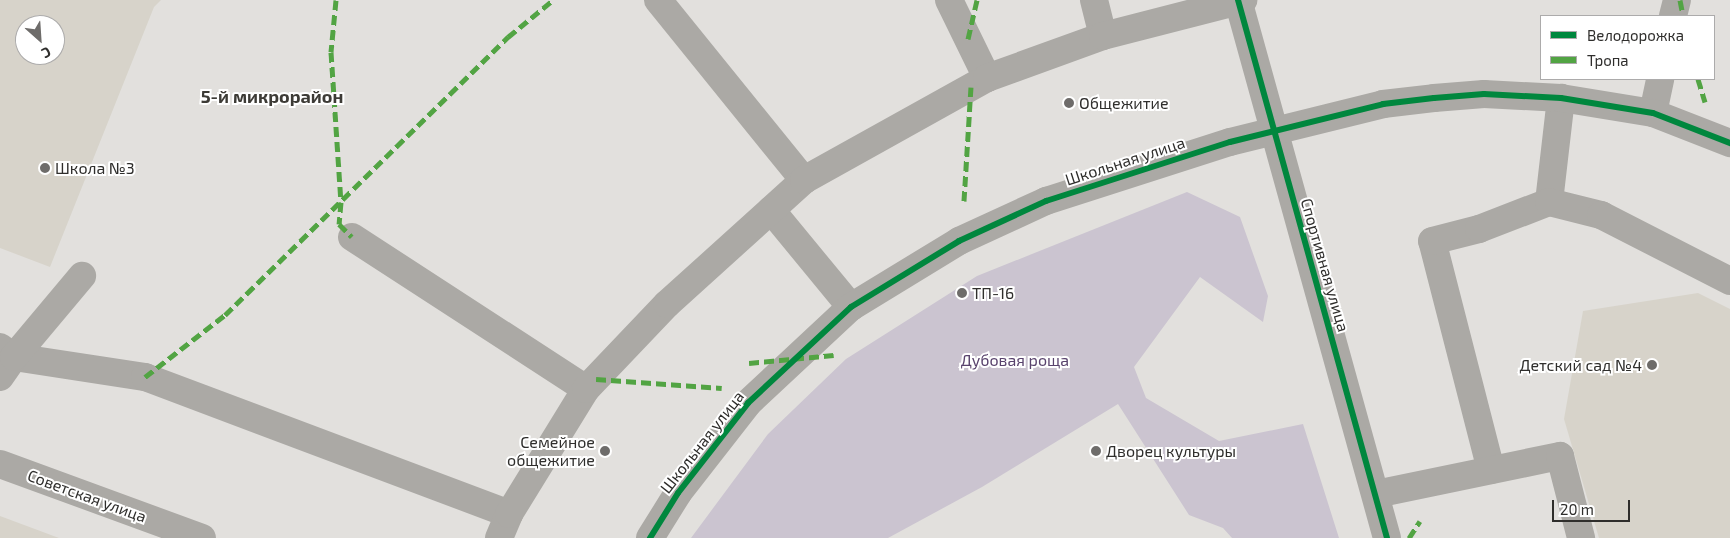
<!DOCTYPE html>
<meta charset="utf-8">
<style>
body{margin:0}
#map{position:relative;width:1730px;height:538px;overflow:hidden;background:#e2e0dd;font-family:"Exo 2",sans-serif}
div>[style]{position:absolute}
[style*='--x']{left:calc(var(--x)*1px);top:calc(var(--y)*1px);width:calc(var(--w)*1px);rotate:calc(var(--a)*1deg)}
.built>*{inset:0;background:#d7d3ca}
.green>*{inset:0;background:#cbc4d0}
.minor>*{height:28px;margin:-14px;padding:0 14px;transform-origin:14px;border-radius:14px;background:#aba9a5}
.quiet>*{height:5px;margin-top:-2.5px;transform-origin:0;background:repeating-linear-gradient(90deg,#52a443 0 10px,transparent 0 15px)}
.cycleway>*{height:6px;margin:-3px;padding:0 3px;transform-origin:3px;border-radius:3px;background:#00873e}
.dots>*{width:14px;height:14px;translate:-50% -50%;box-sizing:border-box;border:2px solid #fff;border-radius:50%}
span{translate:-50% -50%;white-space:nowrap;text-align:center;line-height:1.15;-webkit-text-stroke:4px #fff;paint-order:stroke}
.poi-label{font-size:16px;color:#2f2e2c}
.left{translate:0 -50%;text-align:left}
.right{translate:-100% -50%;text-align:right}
.street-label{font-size:16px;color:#2f2e2c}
.park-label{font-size:16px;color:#59436d}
.neighbourhood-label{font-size:18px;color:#3d3b36;font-weight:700}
.legend{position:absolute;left:1540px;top:15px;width:175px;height:65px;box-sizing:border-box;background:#fff;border:1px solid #acabab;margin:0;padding:6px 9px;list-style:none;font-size:15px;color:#2f2e2c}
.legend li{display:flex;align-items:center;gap:10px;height:25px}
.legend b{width:25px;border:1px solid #acabab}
.north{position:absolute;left:15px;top:15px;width:50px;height:50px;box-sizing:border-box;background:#fff;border:1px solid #acabab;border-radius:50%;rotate:154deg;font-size:14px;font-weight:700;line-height:20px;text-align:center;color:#2f2e2c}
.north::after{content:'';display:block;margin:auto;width:18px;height:22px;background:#6e6c6a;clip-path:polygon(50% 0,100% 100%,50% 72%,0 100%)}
.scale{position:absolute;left:1552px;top:500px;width:78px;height:22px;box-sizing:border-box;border:2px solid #2f2e2c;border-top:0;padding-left:6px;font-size:15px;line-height:18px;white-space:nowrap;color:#2f2e2c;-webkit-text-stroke:4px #fff;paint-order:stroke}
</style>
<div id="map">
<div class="built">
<i style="clip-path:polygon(evenodd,0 0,161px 0,154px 7px,50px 267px,0 248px,0 0,25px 25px,55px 25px,55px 55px,25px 55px,25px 25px)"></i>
<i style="clip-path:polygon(1698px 293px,1730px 309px,1730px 538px,1599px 538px,1564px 419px,1583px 311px)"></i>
<i style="clip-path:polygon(0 516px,59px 538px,0 538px)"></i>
</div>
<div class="green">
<i style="clip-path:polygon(1187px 192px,1240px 217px,1268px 296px,1263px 322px,1200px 277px,1134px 367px,1146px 398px,1219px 441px,1303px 424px,1339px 538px,1232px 538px,1223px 528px,1189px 515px,1118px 404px,982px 487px,888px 538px,691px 538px,768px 434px,846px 359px,977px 276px)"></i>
</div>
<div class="minor">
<i style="--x:658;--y:0;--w:232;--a:51"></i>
<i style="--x:949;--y:0;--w:87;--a:64"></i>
<i style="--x:1094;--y:0;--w:37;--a:76"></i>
<i style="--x:1238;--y:0;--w:558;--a:74.52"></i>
<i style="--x:1673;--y:16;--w:16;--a:-76"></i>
<i style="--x:1653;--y:113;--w:35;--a:-78"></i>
<i style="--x:1549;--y:202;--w:105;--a:-83.4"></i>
<i style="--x:771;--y:210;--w:126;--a:50.5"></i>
<i style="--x:352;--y:237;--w:279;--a:33"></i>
<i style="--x:0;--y:347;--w:17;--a:36"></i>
<i style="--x:14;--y:357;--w:133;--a:8.7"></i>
<i style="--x:145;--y:377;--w:389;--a:20.6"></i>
<i style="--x:0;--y:377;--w:24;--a:-55"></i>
<i style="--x:14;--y:357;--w:106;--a:-50"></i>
<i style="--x:0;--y:464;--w:215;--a:20.1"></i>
<i style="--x:1491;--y:470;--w:236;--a:-104.4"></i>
<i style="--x:1432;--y:241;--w:49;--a:-14.3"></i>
<i style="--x:1479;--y:229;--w:75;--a:-21.1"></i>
<i style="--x:1549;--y:202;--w:54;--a:14"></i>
<i style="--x:1601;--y:215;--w:145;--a:27.1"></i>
<i style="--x:1376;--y:494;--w:188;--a:-11.7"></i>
<i style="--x:1560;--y:456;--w:85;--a:75.6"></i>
<i style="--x:499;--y:538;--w:26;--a:-67"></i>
<i style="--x:509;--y:514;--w:147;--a:-58.4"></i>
<i style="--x:586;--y:389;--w:117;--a:-46.4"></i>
<i style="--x:667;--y:304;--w:185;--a:-42.1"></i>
<i style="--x:804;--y:180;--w:210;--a:-29.1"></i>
<i style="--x:987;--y:78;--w:123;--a:-19.9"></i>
<i style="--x:1103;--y:36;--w:145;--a:-14.4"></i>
<i style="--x:650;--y:538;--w:53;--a:-58.1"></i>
<i style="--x:678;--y:493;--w:114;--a:-52.1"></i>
<i style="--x:748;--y:403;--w:141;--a:-43"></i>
<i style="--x:851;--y:307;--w:127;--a:-31.4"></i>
<i style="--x:959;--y:241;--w:96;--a:-24.7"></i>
<i style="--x:1046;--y:201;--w:193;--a:-17.8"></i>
<i style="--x:1230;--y:142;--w:158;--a:-13.9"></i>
<i style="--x:1383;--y:104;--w:51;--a:-6.7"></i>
<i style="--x:1434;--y:98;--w:50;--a:-4.6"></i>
<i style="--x:1484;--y:94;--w:77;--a:3"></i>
<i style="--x:1561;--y:98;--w:93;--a:9.3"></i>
<i style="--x:1653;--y:113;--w:83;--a:21.3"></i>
</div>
<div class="quiet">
<i style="--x:336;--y:0;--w:52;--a:95.5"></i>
<i style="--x:331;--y:52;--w:150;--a:86.2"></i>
<i style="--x:341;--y:202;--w:22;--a:95"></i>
<i style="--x:339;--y:224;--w:18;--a:45"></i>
<i style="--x:1680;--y:0;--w:16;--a:79"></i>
<i style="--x:968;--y:39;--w:40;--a:-77"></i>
<i style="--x:1698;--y:79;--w:24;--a:73"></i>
<i style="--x:964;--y:201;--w:114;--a:-86.5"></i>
<i style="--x:749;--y:363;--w:85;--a:-5.4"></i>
<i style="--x:145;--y:377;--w:101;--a:-37.8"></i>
<i style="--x:225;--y:315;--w:397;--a:-44.5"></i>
<i style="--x:508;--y:37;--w:58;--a:-39.4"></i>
<i style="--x:596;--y:379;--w:126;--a:4.1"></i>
<i style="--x:1409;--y:538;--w:20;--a:-57"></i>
</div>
<div class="cycleway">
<i style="--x:1238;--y:0;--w:558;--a:74.52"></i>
<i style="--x:650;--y:538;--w:53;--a:-58.1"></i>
<i style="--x:678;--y:493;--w:114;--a:-52.1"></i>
<i style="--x:748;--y:403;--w:141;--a:-43"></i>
<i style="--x:851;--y:307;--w:127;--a:-31.4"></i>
<i style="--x:959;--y:241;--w:96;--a:-24.7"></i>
<i style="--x:1046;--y:201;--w:193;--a:-17.8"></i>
<i style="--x:1230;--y:142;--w:158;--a:-13.9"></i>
<i style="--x:1383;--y:104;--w:51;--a:-6.7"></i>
<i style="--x:1434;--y:98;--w:50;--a:-4.6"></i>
<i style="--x:1484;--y:94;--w:77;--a:3"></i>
<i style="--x:1561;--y:98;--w:93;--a:9.3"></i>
<i style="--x:1653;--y:113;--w:83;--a:21.3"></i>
</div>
<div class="dots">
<i style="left:1069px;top:103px;background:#6e6c6a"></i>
<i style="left:45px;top:168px;background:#6e6c6a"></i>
<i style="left:962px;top:293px;background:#6e6c6a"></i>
<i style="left:1652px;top:365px;background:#6e6c6a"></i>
<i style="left:605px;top:451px;background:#6e6c6a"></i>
<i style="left:1096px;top:451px;background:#6e6c6a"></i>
</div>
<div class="poi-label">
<span class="left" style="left:1079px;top:103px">Общежитие</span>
<span class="left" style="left:55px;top:168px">Школа №3</span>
<span class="left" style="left:972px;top:293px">ТП-16</span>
<span class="right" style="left:1642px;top:365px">Детский сад №4</span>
<span class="right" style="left:595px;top:451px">Семейное<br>общежитие</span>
<span class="left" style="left:1106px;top:451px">Дворец культуры</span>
</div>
<div class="street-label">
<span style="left:1125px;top:161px;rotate:-18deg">Школьная улица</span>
<span style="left:1325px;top:265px;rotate:74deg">Спортивная улица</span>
<span style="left:702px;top:442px;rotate:-52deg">Школьная улица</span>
<span style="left:87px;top:496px;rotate:20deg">Советская улица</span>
</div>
<div class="park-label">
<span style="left:1015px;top:360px">Дубовая роща</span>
</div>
<div class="neighbourhood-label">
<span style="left:272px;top:96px">5-й микрорайон</span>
</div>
<ul class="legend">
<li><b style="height:6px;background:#00873e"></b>Велодорожка</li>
<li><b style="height:6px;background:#52a443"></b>Тропа</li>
</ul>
<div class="north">С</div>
<div class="scale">20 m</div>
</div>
